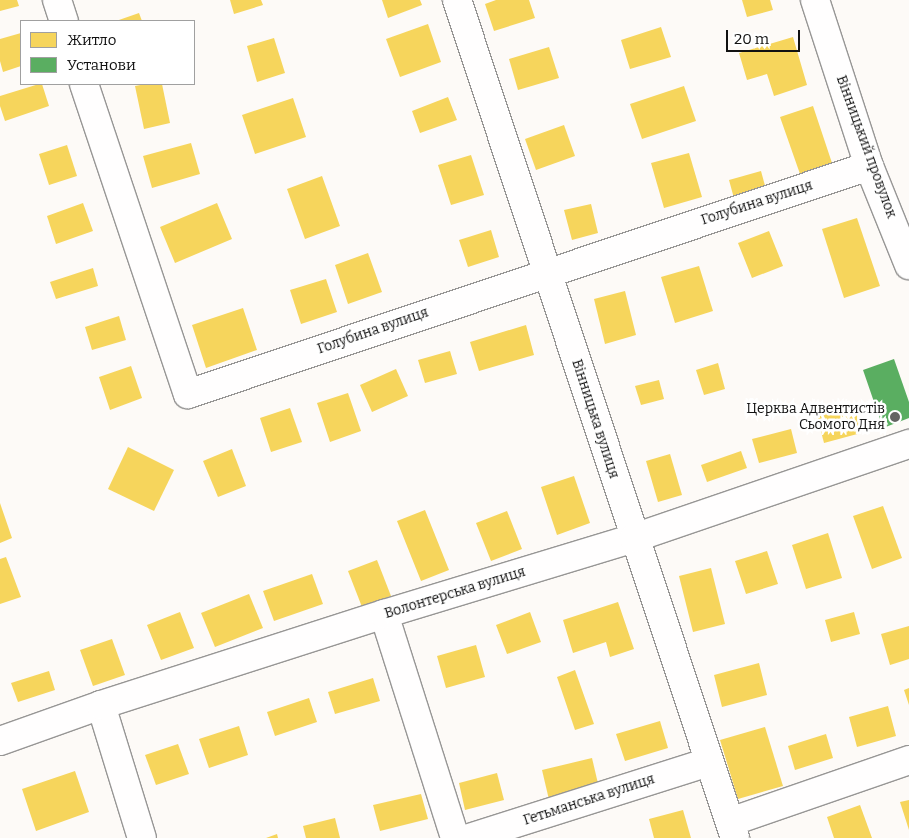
<!DOCTYPE html>
<meta charset="utf-8">
<style>
body{margin:0}
#map{position:relative;width:909px;height:838px;overflow:hidden;background:#fdfaf7;font-family:Bitter,serif}
div>[style]{position:absolute}
[style*='--x']{left:calc(var(--x)*1px);top:calc(var(--y)*1px);width:calc(var(--w)*1px);rotate:calc(var(--a)*1deg)}
.homes>*{inset:0;background:#f6d55c}
.public>*{inset:0;background:#5aae61}
.roads{filter:drop-shadow(1px 0 #979695) drop-shadow(-1px 0 #979695) drop-shadow(0 1px #979695) drop-shadow(0 -1px #979695)}
.minor>*{height:28px;margin:-14px;padding:0 14px;transform-origin:14px;border-radius:14px;background:#fffefe}
.dots>*{width:14px;height:14px;translate:-50% -50%;box-sizing:border-box;border:2px solid #fff;border-radius:50%}
span{translate:-50% -50%;white-space:nowrap;text-align:center;line-height:1.15;-webkit-text-stroke:5px #fff;paint-order:stroke}
.street-label{font-size:14px;color:#111}
.poi-label{font-size:14px;color:#111}
.right{translate:-100% -50%;text-align:right}
.legend{position:absolute;left:20px;top:20px;width:175px;height:65px;box-sizing:border-box;background:#fff;border:1px solid #a0a0a0;margin:0;padding:6px 9px;list-style:none;font-size:15px;color:#111}
.legend li{display:flex;align-items:center;gap:10px;height:25px}
.legend b{width:25px;border:1px solid #a0a0a0}
.scale{position:absolute;left:726px;top:30px;width:74px;height:22px;box-sizing:border-box;border:2px solid #111;border-top:0;padding-left:6px;font-size:15px;line-height:18px;white-space:nowrap;color:#111;-webkit-text-stroke:4px #fff;paint-order:stroke}
</style>
<div id="map">
<div class="homes">
<i style="clip-path:polygon(0 0,17px 0,19px 6px,0 11px)"></i>
<i style="clip-path:polygon(230px 0,261px 0,263px 5px,234px 14px)"></i>
<i style="clip-path:polygon(382px 0,420px 0,422px 5px,388px 18px)"></i>
<i style="clip-path:polygon(496px 0,529px 0,535px 18px,494px 31px,485px 4px)"></i>
<i style="clip-path:polygon(742px 0,770px 0,773px 10px,747px 17px)"></i>
<i style="clip-path:polygon(139px 13px,142px 21px,116px 21px)"></i>
<i style="clip-path:polygon(428px 24px,441px 62px,400px 77px,386px 39px)"></i>
<i style="clip-path:polygon(661px 27px,671px 57px,630px 69px,621px 40px)"></i>
<i style="clip-path:polygon(21px 33px,21px 66px,3px 72px,0 61px,0 39px)"></i>
<i style="clip-path:polygon(793px 37px,807px 85px,774px 96px,767px 74px,747px 80px,739px 53px)"></i>
<i style="clip-path:polygon(274px 38px,285px 73px,257px 82px,247px 46px)"></i>
<i style="clip-path:polygon(549px 47px,559px 78px,518px 90px,509px 59px)"></i>
<i style="clip-path:polygon(39px 84px,42px 84px,49px 106px,5px 121px,0 106px,0 96px)"></i>
<i style="clip-path:polygon(146px 84px,162px 84px,170px 123px,144px 129px,135px 86px)"></i>
<i style="clip-path:polygon(684px 86px,696px 121px,642px 139px,630px 104px)"></i>
<i style="clip-path:polygon(448px 97px,457px 120px,420px 133px,412px 111px)"></i>
<i style="clip-path:polygon(293px 98px,306px 137px,255px 154px,242px 115px)"></i>
<i style="clip-path:polygon(813px 106px,832px 163px,800px 174px,780px 117px)"></i>
<i style="clip-path:polygon(564px 125px,575px 156px,536px 170px,525px 139px)"></i>
<i style="clip-path:polygon(191px 143px,200px 174px,152px 188px,143px 156px)"></i>
<i style="clip-path:polygon(67px 145px,77px 176px,49px 185px,39px 154px)"></i>
<i style="clip-path:polygon(689px 153px,702px 197px,664px 208px,651px 163px)"></i>
<i style="clip-path:polygon(471px 155px,484px 195px,451px 205px,438px 165px)"></i>
<i style="clip-path:polygon(761px 171px,767px 193px,735px 202px,729px 180px)"></i>
<i style="clip-path:polygon(322px 176px,340px 226px,305px 239px,287px 189px)"></i>
<i style="clip-path:polygon(83px 203px,93px 231px,56px 244px,47px 216px)"></i>
<i style="clip-path:polygon(217px 203px,232px 239px,175px 263px,160px 227px)"></i>
<i style="clip-path:polygon(591px 204px,598px 233px,572px 240px,564px 210px)"></i>
<i style="clip-path:polygon(857px 218px,880px 286px,844px 298px,822px 229px)"></i>
<i style="clip-path:polygon(491px 230px,499px 257px,468px 267px,459px 240px)"></i>
<i style="clip-path:polygon(769px 231px,783px 266px,752px 278px,738px 243px)"></i>
<i style="clip-path:polygon(368px 253px,382px 292px,348px 304px,335px 265px)"></i>
<i style="clip-path:polygon(699px 266px,713px 311px,675px 323px,661px 277px)"></i>
<i style="clip-path:polygon(93px 268px,98px 286px,56px 299px,50px 282px)"></i>
<i style="clip-path:polygon(326px 279px,337px 312px,301px 324px,290px 290px)"></i>
<i style="clip-path:polygon(625px 291px,636px 335px,605px 344px,594px 299px)"></i>
<i style="clip-path:polygon(243px 308px,257px 350px,206px 368px,192px 325px)"></i>
<i style="clip-path:polygon(119px 316px,126px 340px,92px 350px,85px 327px)"></i>
<i style="clip-path:polygon(526px 325px,534px 355px,479px 371px,470px 342px)"></i>
<i style="clip-path:polygon(450px 351px,457px 374px,425px 383px,418px 360px)"></i>
<i style="clip-path:polygon(718px 363px,725px 389px,704px 395px,696px 370px)"></i>
<i style="clip-path:polygon(131px 366px,142px 398px,110px 410px,99px 377px)"></i>
<i style="clip-path:polygon(396px 369px,408px 396px,372px 412px,360px 385px)"></i>
<i style="clip-path:polygon(659px 380px,664px 399px,641px 405px,635px 386px)"></i>
<i style="clip-path:polygon(348px 393px,361px 431px,330px 442px,317px 403px)"></i>
<i style="clip-path:polygon(854px 402px,861px 433px,824px 443px,816px 412px)"></i>
<i style="clip-path:polygon(290px 408px,302px 442px,271px 452px,260px 418px)"></i>
<i style="clip-path:polygon(791px 429px,797px 453px,759px 463px,752px 439px)"></i>
<i style="clip-path:polygon(128px 447px,174px 470px,154px 511px,108px 489px)"></i>
<i style="clip-path:polygon(232px 449px,246px 486px,218px 497px,203px 461px)"></i>
<i style="clip-path:polygon(741px 451px,747px 468px,707px 482px,701px 465px)"></i>
<i style="clip-path:polygon(670px 454px,682px 495px,658px 502px,646px 461px)"></i>
<i style="clip-path:polygon(574px 476px,590px 523px,557px 535px,541px 487px)"></i>
<i style="clip-path:polygon(0 503px,12px 538px,0 543px)"></i>
<i style="clip-path:polygon(883px 506px,902px 558px,872px 569px,853px 516px)"></i>
<i style="clip-path:polygon(425px 510px,449px 570px,421px 581px,397px 521px)"></i>
<i style="clip-path:polygon(507px 511px,522px 549px,491px 561px,476px 523px)"></i>
<i style="clip-path:polygon(828px 533px,842px 578px,806px 589px,792px 545px)"></i>
<i style="clip-path:polygon(767px 551px,778px 584px,746px 594px,735px 561px)"></i>
<i style="clip-path:polygon(6px 557px,21px 597px,0 604px,0 559px)"></i>
<i style="clip-path:polygon(377px 560px,391px 596px,362px 607px,348px 571px)"></i>
<i style="clip-path:polygon(711px 568px,725px 624px,693px 632px,679px 576px)"></i>
<i style="clip-path:polygon(312px 574px,323px 604px,274px 621px,263px 591px)"></i>
<i style="clip-path:polygon(249px 594px,263px 628px,215px 647px,201px 613px)"></i>
<i style="clip-path:polygon(618px 602px,634px 649px,610px 657px,606px 642px,573px 653px,563px 620px)"></i>
<i style="clip-path:polygon(180px 612px,194px 648px,161px 660px,147px 625px)"></i>
<i style="clip-path:polygon(530px 612px,541px 642px,507px 654px,496px 625px)"></i>
<i style="clip-path:polygon(854px 612px,860px 634px,831px 642px,825px 620px)"></i>
<i style="clip-path:polygon(909px 626px,909px 659px,890px 665px,881px 634px)"></i>
<i style="clip-path:polygon(112px 639px,125px 675px,93px 686px,80px 650px)"></i>
<i style="clip-path:polygon(476px 645px,485px 677px,446px 688px,437px 656px)"></i>
<i style="clip-path:polygon(759px 663px,767px 695px,722px 707px,714px 675px)"></i>
<i style="clip-path:polygon(575px 670px,594px 724px,575px 730px,557px 677px)"></i>
<i style="clip-path:polygon(49px 671px,55px 690px,18px 702px,11px 683px)"></i>
<i style="clip-path:polygon(373px 678px,380px 701px,335px 714px,328px 692px)"></i>
<i style="clip-path:polygon(909px 688px,909px 705px,904px 690px)"></i>
<i style="clip-path:polygon(309px 698px,317px 722px,275px 736px,267px 712px)"></i>
<i style="clip-path:polygon(888px 706px,896px 736px,857px 747px,849px 717px)"></i>
<i style="clip-path:polygon(660px 721px,668px 748px,625px 761px,616px 734px)"></i>
<i style="clip-path:polygon(239px 726px,248px 755px,209px 768px,199px 739px)"></i>
<i style="clip-path:polygon(765px 727px,783px 786px,738px 799px,720px 740px)"></i>
<i style="clip-path:polygon(826px 734px,833px 758px,795px 770px,788px 746px)"></i>
<i style="clip-path:polygon(178px 744px,189px 774px,156px 785px,145px 755px)"></i>
<i style="clip-path:polygon(592px 758px,600px 792px,550px 804px,542px 770px)"></i>
<i style="clip-path:polygon(75px 771px,89px 812px,36px 831px,22px 789px)"></i>
<i style="clip-path:polygon(497px 773px,504px 800px,465px 810px,459px 783px)"></i>
<i style="clip-path:polygon(421px 794px,428px 819px,380px 831px,373px 805px)"></i>
<i style="clip-path:polygon(909px 800px,909px 830px,900px 802px)"></i>
<i style="clip-path:polygon(860px 805px,872px 838px,834px 838px,827px 817px)"></i>
<i style="clip-path:polygon(683px 810px,691px 838px,654px 838px,649px 819px)"></i>
<i style="clip-path:polygon(335px 818px,340px 838px,306px 838px,303px 826px)"></i>
<i style="clip-path:polygon(277px 834px,278px 838px,266px 838px)"></i>
</div>
<div class="public">
<i style="clip-path:polygon(894px 359px,909px 402px,909px 418px,883px 428px,863px 370px)"></i>
</div>
<div class="roads">
<div class="minor">
<i style="--x:57;--y:0;--w:22;--a:72"></i>
<i style="--x:457;--y:0;--w:883;--a:71.65"></i>
<i style="--x:815;--y:0;--w:175;--a:72"></i>
<i style="--x:869;--y:166;--w:107;--a:68"></i>
<i style="--x:84;--y:84;--w:327;--a:71.5"></i>
<i style="--x:188;--y:394;--w:718;--a:-18.51"></i>
<i style="--x:384;--y:614;--w:235;--a:72.4"></i>
<i style="--x:101;--y:705;--w:139;--a:72.9"></i>
<i style="--x:0;--y:741;--w:107;--a:-19.6"></i>
<i style="--x:101;--y:705;--w:297;--a:-17.8"></i>
<i style="--x:384;--y:614;--w:261;--a:-16.9"></i>
<i style="--x:634;--y:538;--w:291;--a:-18.9"></i>
<i style="--x:730;--y:822;--w:189;--a:-19.1"></i>
<i style="--x:469;--y:838;--w:251;--a:-17.6"></i>
</div>
</div>
<div class="dots">
<i style="left:895px;top:417px;background:#646362"></i>
</div>
<div class="street-label">
<span style="left:866px;top:147px;rotate:70deg">Вінницький провулок</span>
<span style="left:757px;top:203px;rotate:-18deg">Голубина вулиця</span>
<span style="left:373px;top:331px;rotate:-19deg">Голубина вулиця</span>
<span style="left:595px;top:419px;rotate:72deg">Вінницька вулиця</span>
<span style="left:455px;top:593px;rotate:-17deg">Волонтерська вулиця</span>
<span style="left:589px;top:800px;rotate:-18deg">Гетьманська вулиця</span>
</div>
<div class="poi-label">
<span class="right" style="left:885px;top:417px">Церква Адвентистів<br>Сьомого Дня</span>
</div>
<ul class="legend">
<li><b style="height:14px;background:#f6d55c"></b>Житло</li>
<li><b style="height:14px;background:#5aae61"></b>Установи</li>
</ul>
<div class="scale">20 m</div>
</div>
